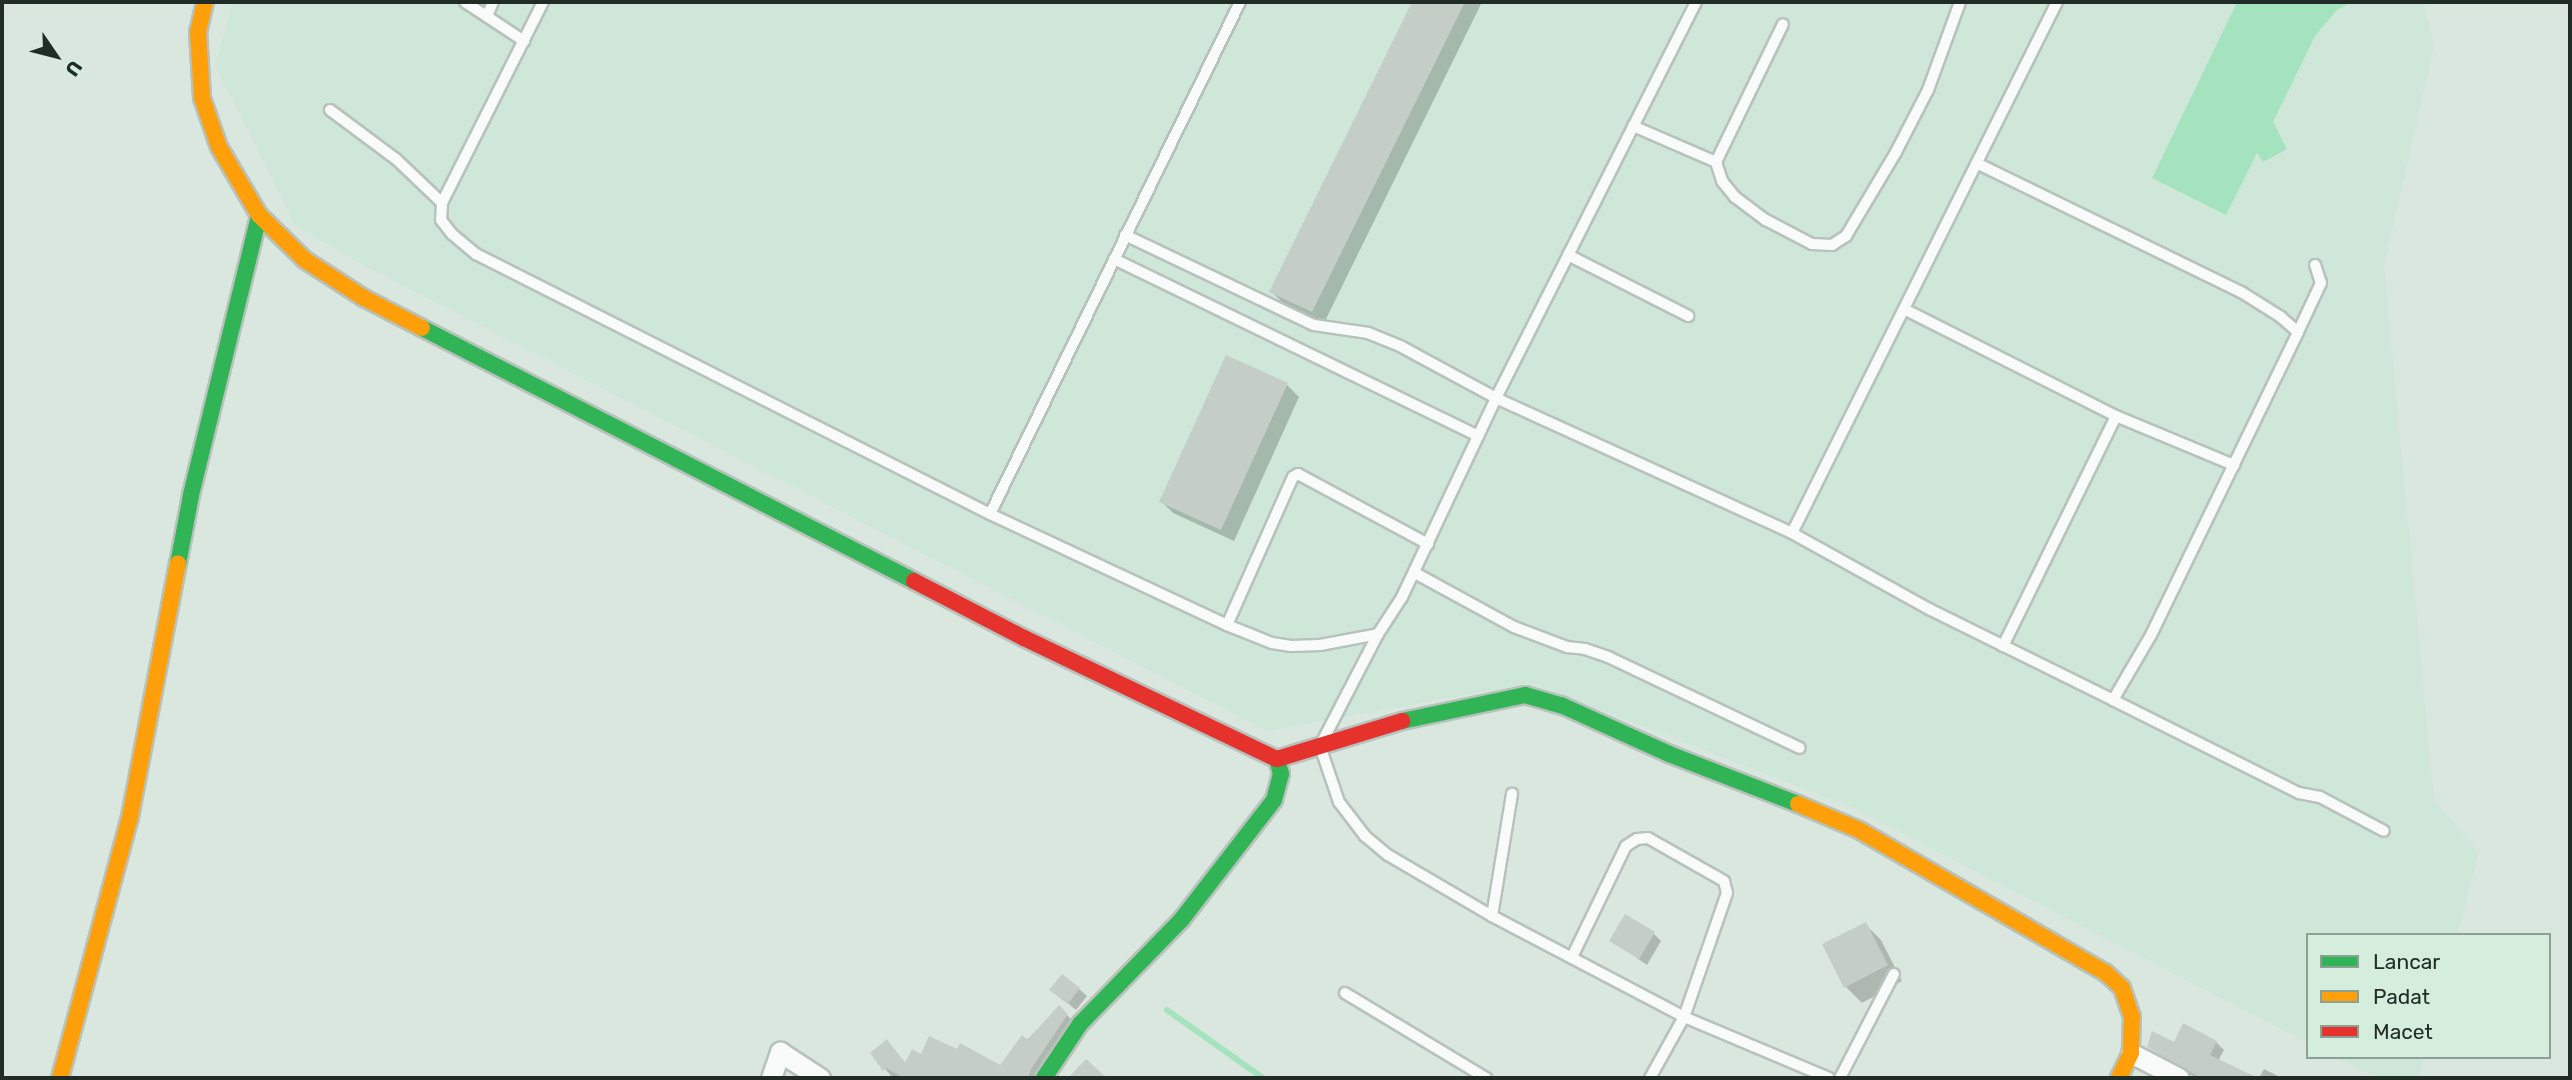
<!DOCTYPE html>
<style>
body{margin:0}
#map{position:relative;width:2572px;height:1080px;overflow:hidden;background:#dae7de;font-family:Rubik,sans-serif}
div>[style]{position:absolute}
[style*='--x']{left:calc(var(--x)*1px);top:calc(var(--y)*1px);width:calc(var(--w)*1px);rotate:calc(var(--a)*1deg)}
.built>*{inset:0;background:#cfe7d8}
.water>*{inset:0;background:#a5e3bf}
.shadow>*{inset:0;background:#0003}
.stream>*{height:6px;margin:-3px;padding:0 3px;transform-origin:3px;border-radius:3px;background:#a5e3bf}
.building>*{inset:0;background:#c4cec7}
.roads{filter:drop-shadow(2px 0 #b8c2bc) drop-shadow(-2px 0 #b8c2bc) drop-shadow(0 2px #b8c2bc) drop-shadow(0 -2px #b8c2bc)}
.lane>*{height:10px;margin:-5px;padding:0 5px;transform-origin:5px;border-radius:5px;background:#f9fbfa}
.street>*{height:19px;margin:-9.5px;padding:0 9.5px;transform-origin:9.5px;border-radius:9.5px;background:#f9fbfa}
.fast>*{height:16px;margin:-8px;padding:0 8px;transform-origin:8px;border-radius:8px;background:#30b455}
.slow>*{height:16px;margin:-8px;padding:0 8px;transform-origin:8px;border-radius:8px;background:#ff9f0a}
.jam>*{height:16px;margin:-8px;padding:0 8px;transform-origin:8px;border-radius:8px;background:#e5322d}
span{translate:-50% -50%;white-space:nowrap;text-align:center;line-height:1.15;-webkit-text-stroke:5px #d4eddd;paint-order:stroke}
.frame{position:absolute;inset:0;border:4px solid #222c26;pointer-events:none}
.legend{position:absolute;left:2306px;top:933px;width:245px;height:126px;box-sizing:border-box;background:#d4eddd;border:2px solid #8da094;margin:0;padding:9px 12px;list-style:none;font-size:21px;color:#222c26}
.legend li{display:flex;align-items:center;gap:14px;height:35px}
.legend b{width:35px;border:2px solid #8da094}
.north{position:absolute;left:21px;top:21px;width:70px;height:70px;-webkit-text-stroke:5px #d4eddd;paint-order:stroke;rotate:125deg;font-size:19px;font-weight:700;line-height:28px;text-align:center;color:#222c26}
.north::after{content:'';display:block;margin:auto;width:24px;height:32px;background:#222c26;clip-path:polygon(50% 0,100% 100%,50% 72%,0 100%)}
</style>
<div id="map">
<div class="built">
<i style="clip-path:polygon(233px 2px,2237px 2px,2152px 178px,2257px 153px,2315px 36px,2337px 10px,2352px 2px,2423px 2px,2434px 46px,2384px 266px,2434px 799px,2479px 853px,2457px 935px,2308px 935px,2308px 1043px,1851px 807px,1531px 683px,1267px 731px,363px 265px,296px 226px,215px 65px)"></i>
<i style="clip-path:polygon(2336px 1057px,2424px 1057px,2419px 1078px,2377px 1078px)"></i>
</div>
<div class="water">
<i style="clip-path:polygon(2237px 2px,2352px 2px,2337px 10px,2315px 36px,2273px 122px,2287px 149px,2263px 162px,2257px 153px,2226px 215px,2152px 178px)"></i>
</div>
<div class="shadow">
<i style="clip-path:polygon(1414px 2px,1482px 2px,1324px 323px,1283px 303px,1271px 291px)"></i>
<i style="clip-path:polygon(1287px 385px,1299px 397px,1234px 541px,1173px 513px,1161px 501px)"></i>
<i style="clip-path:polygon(1865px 924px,1881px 940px,1902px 981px,1862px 1003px,1846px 987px)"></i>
<i style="clip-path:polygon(1654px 934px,1661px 941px,1647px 965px,1611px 940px)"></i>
<i style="clip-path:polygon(1079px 989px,1087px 996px,1076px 1010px,1052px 990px)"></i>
<i style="clip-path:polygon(1059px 1007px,1074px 1022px,1037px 1078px,892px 1077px,872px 1053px,887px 1041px,907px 1065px,921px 1056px,1001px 1067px)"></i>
<i style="clip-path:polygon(2216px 1042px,2224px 1050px,2218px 1061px,2254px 1078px,2196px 1078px,2149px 1047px)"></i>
<i style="clip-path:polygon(2264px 1069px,2278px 1076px,2280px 1078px,2259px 1078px)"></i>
</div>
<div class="stream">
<i style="--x:1167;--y:1010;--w:118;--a:35.3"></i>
</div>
<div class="building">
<i style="clip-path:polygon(1412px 2px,1465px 2px,1312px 312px,1269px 292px)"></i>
<i style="clip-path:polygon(1226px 355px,1288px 383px,1221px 530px,1159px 502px)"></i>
<i style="clip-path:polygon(1625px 914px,1655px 932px,1639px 959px,1609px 941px)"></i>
<i style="clip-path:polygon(1866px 922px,1888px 965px,1844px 988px,1822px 944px)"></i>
<i style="clip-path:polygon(1062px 974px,1080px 988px,1068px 1004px,1049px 990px)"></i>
<i style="clip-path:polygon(1059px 1005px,1068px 1014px,1031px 1069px,1028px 1078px,898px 1078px,899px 1075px,886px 1068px,883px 1071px,870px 1053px,887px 1039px,905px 1063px,912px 1049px,921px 1054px,929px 1036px,957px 1049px,960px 1043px,1000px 1065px,1022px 1035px,1028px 1040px)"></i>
<i style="clip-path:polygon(2183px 1023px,2217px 1041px,2210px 1055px,2258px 1078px,2201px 1078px,2147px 1047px,2152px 1031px,2174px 1042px)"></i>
<i style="clip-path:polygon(1086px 1059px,1107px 1078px,1068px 1078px)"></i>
</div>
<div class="roads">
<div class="lane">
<i style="--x:465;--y:2;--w:71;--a:33.5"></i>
<i style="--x:543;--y:2;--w:225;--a:116.7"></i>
<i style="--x:442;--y:203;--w:17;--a:93"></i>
<i style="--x:441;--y:220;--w:18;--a:52"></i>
<i style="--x:452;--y:234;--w:31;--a:40"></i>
<i style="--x:476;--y:254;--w:576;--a:26.83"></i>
<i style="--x:990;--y:514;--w:262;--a:25.1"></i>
<i style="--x:1227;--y:625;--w:48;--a:21.8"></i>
<i style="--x:1272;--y:643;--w:19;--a:9"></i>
<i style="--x:1291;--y:646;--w:29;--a:-2"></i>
<i style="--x:1320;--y:645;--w:59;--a:-10.7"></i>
<i style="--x:1378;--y:634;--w:44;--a:-57"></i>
<i style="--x:1402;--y:597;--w:220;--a:-64.7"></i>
<i style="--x:1496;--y:398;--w:444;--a:-63.2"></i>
<i style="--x:487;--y:16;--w:15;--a:-67"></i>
<i style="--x:330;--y:110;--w:82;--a:36.6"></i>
<i style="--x:396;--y:159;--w:64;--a:43.7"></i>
<i style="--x:1633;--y:126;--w:90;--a:23.4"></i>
<i style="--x:1716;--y:162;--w:20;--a:72"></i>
<i style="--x:1722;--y:181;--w:21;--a:51"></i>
<i style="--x:1735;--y:197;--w:39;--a:37"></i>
<i style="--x:1766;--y:220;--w:52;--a:27.6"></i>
<i style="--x:1812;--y:244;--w:20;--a:3"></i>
<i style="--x:1832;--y:245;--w:17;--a:-33"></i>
<i style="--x:1846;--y:236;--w:98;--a:-59.2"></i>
<i style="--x:1896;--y:152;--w:70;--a:-62.7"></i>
<i style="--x:1928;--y:90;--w:94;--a:-70"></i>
<i style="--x:1716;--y:162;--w:153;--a:-64.1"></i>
<i style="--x:1125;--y:235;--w:209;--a:25.5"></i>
<i style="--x:1314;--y:325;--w:55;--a:8.4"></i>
<i style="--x:1368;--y:333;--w:35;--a:22"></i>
<i style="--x:1400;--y:346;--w:109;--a:28.4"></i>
<i style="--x:1496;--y:398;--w:325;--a:24.5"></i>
<i style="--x:1792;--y:533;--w:593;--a:-63.48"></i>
<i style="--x:1568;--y:255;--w:135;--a:26.9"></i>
<i style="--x:1114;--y:259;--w:405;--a:25.9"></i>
<i style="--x:1904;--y:309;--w:237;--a:26.8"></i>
<i style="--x:2116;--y:416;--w:128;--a:22.6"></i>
<i style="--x:2298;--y:332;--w:54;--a:-64.9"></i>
<i style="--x:2321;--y:283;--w:19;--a:-108"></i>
<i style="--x:990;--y:514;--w:570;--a:-63.97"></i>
<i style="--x:1792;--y:533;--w:157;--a:29"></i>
<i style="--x:1929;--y:609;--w:205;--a:26.3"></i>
<i style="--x:2113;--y:700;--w:75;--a:-59.7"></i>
<i style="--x:2151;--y:635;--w:337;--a:-64.1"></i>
<i style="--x:2298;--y:332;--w:23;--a:-139"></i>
<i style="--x:2281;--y:317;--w:47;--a:-148"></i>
<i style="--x:2241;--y:292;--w:294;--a:-154"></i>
<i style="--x:1415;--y:573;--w:113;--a:28.6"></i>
<i style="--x:1514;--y:627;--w:57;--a:20.7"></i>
<i style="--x:1567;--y:647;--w:18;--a:6"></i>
<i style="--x:1585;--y:649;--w:24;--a:19"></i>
<i style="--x:1608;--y:657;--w:212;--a:25.4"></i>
<i style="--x:1227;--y:625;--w:162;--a:-66"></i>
<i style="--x:1293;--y:477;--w:6;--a:-31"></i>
<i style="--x:1298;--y:474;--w:148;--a:28.3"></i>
<i style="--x:1378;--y:634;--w:126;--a:117.4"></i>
<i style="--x:1320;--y:746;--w:59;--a:71.3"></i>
<i style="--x:1339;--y:802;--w:43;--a:52.6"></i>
<i style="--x:1365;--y:836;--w:30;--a:40"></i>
<i style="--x:1388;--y:855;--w:121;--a:30.4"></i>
<i style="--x:1492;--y:916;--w:217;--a:27.7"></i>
<i style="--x:1684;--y:1017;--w:157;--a:22.8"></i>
<i style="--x:2003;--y:646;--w:256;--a:-63.8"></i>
<i style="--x:2113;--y:700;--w:208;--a:26.6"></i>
<i style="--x:2299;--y:793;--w:21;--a:11"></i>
<i style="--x:2320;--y:797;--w:72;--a:28"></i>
<i style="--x:1492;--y:916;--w:124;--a:-80.7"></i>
<i style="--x:1572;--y:957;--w:123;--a:-64.1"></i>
<i style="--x:1626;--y:846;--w:13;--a:-32"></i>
<i style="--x:1637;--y:839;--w:11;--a:-5"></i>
<i style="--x:1648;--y:838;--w:87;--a:29.5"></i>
<i style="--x:1724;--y:881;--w:12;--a:76"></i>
<i style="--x:1727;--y:893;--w:131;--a:109.1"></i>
<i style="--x:1684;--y:1017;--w:70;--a:119.1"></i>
<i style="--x:1345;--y:993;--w:165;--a:31.1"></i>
<i style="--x:1840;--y:1078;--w:117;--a:-62.6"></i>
</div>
<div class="street">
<i style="--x:2131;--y:1053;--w:54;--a:27.5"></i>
<i style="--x:771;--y:1078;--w:28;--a:-71"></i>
<i style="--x:780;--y:1052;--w:48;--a:33"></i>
</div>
<div class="fast">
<i style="--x:422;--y:328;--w:553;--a:27.21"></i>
<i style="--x:178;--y:564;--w:70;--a:-79.3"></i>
<i style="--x:191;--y:495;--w:288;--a:-76.3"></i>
<i style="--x:1402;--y:721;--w:126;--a:-11.9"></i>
<i style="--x:1525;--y:695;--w:37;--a:16"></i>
<i style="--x:1561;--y:705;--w:119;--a:24.4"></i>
<i style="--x:1669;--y:754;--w:138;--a:21.2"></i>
<i style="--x:1044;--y:1078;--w:65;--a:-56.3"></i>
<i style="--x:1080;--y:1024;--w:146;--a:-45.8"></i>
<i style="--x:1182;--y:919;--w:150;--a:-52.3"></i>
<i style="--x:1274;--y:800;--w:27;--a:-75"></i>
<i style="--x:1281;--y:774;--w:16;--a:-105"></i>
</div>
<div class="slow">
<i style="--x:205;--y:2;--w:31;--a:103"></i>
<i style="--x:198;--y:32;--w:66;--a:86.5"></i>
<i style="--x:202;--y:98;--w:52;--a:70.9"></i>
<i style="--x:219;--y:147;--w:79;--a:59.5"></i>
<i style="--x:259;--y:215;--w:64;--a:44.4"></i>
<i style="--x:305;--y:260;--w:70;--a:32.8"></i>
<i style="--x:364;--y:298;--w:65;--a:27.3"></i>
<i style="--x:1798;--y:804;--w:66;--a:23.1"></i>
<i style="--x:1859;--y:830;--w:285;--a:30.1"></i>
<i style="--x:2106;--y:973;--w:22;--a:43"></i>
<i style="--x:2122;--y:988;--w:31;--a:71"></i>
<i style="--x:2132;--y:1017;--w:36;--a:92"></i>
<i style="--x:2131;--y:1053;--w:28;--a:116"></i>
<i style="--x:60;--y:1078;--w:270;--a:-75"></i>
<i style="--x:130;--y:817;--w:258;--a:-79.3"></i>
</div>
<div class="jam">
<i style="--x:914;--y:581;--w:124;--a:27.4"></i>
<i style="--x:1024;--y:638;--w:280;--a:25.6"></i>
<i style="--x:1277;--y:759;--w:131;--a:-16.9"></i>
</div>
</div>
<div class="frame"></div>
<ul class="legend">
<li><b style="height:9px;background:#30b455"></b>Lancar</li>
<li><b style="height:9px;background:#ff9f0a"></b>Padat</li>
<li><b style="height:9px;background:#e5322d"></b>Macet</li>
</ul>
<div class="north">U</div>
</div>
